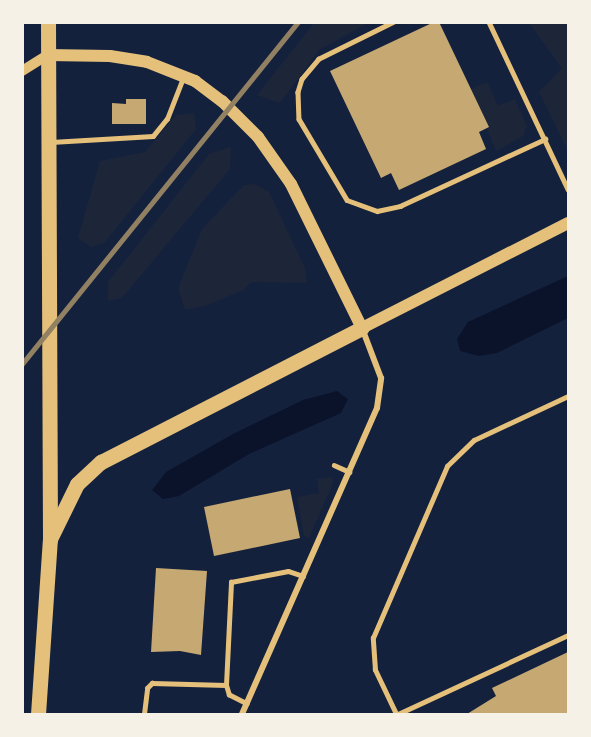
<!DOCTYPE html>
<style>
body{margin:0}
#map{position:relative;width:591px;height:737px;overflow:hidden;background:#14213d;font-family:Raleway,sans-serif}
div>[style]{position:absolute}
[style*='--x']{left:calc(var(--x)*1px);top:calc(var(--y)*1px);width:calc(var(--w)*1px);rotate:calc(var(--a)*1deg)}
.green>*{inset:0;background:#1d2539}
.water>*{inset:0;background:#0b132b}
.building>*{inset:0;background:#c6a872}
.service>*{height:4.5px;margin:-2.25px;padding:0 2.25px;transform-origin:2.25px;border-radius:2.25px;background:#e5c07b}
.minor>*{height:6px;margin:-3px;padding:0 3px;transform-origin:3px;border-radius:3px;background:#e5c07b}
.tertiary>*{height:10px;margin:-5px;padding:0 5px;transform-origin:5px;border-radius:5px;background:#e5c07b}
.secondary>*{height:12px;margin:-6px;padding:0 6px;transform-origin:6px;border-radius:6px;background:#e5c07b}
.trunk>*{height:15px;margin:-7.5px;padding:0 7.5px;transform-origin:7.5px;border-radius:7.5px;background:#e5c07b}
.rail>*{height:4.5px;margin:-2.25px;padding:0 2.25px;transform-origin:2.25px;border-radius:2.25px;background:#918062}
span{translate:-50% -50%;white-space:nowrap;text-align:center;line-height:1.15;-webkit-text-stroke:4.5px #f6f1e7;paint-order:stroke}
.frame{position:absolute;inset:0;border:24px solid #f6f1e7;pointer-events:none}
</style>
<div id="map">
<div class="green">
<i style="clip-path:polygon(315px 22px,368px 23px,319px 50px,280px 103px,257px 95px)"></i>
<i style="clip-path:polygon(529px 23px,568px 23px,568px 151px,539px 92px,562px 68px)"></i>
<i style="clip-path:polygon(487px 82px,498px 106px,515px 99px,527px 126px,523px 136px,496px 151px,471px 89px)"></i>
<i style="clip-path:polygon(194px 113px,196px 129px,105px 242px,91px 247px,78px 238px,100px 161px,145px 152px,176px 115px)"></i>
<i style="clip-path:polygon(231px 147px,230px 169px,122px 298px,108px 301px,108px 282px,209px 154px)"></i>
<i style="clip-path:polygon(255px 184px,269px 192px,305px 268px,307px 283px,251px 282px,243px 290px,205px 306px,185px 310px,178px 288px,202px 229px,244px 185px)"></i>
<i style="clip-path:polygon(332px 477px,333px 483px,309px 538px,304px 536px,297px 497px,319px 493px,317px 479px)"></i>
</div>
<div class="water">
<i style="clip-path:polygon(568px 276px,568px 318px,497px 353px,479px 356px,460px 351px,457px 339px,468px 322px)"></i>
<i style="clip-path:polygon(337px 391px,348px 399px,341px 413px,249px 454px,179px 496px,163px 499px,152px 490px,166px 472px,233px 434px,303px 400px)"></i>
</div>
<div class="building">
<i style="clip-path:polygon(434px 22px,439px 22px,489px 127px,479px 132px,486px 149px,399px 190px,391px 173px,381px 178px,330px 71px)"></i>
<i style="clip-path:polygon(126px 99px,146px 99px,146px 124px,112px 124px,112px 103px,126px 104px)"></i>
<i style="clip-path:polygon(290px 489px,300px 538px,214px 556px,204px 507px)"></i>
<i style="clip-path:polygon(156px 568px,207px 571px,201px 655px,180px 651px,151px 652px)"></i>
<i style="clip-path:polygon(568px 652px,568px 714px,467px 714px,496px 696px,492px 688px)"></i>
</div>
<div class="service">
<i style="--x:394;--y:22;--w:84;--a:153.7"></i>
<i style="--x:319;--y:59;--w:26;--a:130"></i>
<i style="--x:302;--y:79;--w:14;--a:107"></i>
<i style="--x:298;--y:92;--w:27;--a:88"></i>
<i style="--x:299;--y:119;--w:94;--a:59.3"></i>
<i style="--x:347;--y:200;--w:32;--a:20"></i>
<i style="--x:377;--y:211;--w:24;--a:-12"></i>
<i style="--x:400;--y:206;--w:160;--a:-24.8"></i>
<i style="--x:489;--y:22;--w:185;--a:64.7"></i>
<i style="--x:51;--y:142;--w:102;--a:-3.4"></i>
<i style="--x:153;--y:136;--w:22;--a:-51"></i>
<i style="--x:167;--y:119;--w:44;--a:-68.7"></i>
<i style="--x:334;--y:465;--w:17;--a:24"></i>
<i style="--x:247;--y:704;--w:20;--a:-153"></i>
<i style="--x:229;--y:695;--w:10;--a:-107"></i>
<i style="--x:226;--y:685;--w:103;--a:-87.2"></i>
<i style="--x:231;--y:582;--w:58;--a:-10.9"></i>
<i style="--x:288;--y:571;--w:16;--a:18"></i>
<i style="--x:144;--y:714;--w:26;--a:-83"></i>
<i style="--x:147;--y:688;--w:7;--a:-45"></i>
<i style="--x:152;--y:683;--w:74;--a:1.5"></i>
<i style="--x:396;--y:714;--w:49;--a:-115.5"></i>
<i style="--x:375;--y:670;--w:32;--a:-94"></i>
<i style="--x:373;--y:638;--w:187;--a:-66.7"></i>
<i style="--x:447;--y:466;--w:37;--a:-44"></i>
<i style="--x:474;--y:440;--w:104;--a:-25.1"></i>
<i style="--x:398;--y:714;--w:187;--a:-24.9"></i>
</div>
<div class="minor">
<i style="--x:242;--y:714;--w:334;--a:-66.2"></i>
<i style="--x:377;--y:408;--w:30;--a:-82"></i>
<i style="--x:381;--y:378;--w:53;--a:-110.8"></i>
</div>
<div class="tertiary">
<i style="--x:22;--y:71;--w:31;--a:-32"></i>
</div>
<div class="secondary">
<i style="--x:48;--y:55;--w:62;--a:0.9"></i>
<i style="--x:110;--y:56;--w:37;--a:9"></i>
<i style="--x:147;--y:62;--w:52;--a:21.6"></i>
<i style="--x:195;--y:81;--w:34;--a:37"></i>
<i style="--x:222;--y:101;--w:51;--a:45"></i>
<i style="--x:258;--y:137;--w:57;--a:54.9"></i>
<i style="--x:291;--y:184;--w:161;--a:63.8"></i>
<i style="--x:362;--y:328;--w:231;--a:-27"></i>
</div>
<div class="trunk">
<i style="--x:51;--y:537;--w:59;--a:-63.9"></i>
<i style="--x:77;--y:484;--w:33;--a:-43"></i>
<i style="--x:101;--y:462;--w:293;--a:-27.2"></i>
<i style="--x:38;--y:714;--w:174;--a:-86.1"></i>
<i style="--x:50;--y:540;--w:518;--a:-90.22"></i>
</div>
<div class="rail">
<i style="--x:22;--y:364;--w:439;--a:-51.1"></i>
</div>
<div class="frame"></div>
</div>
